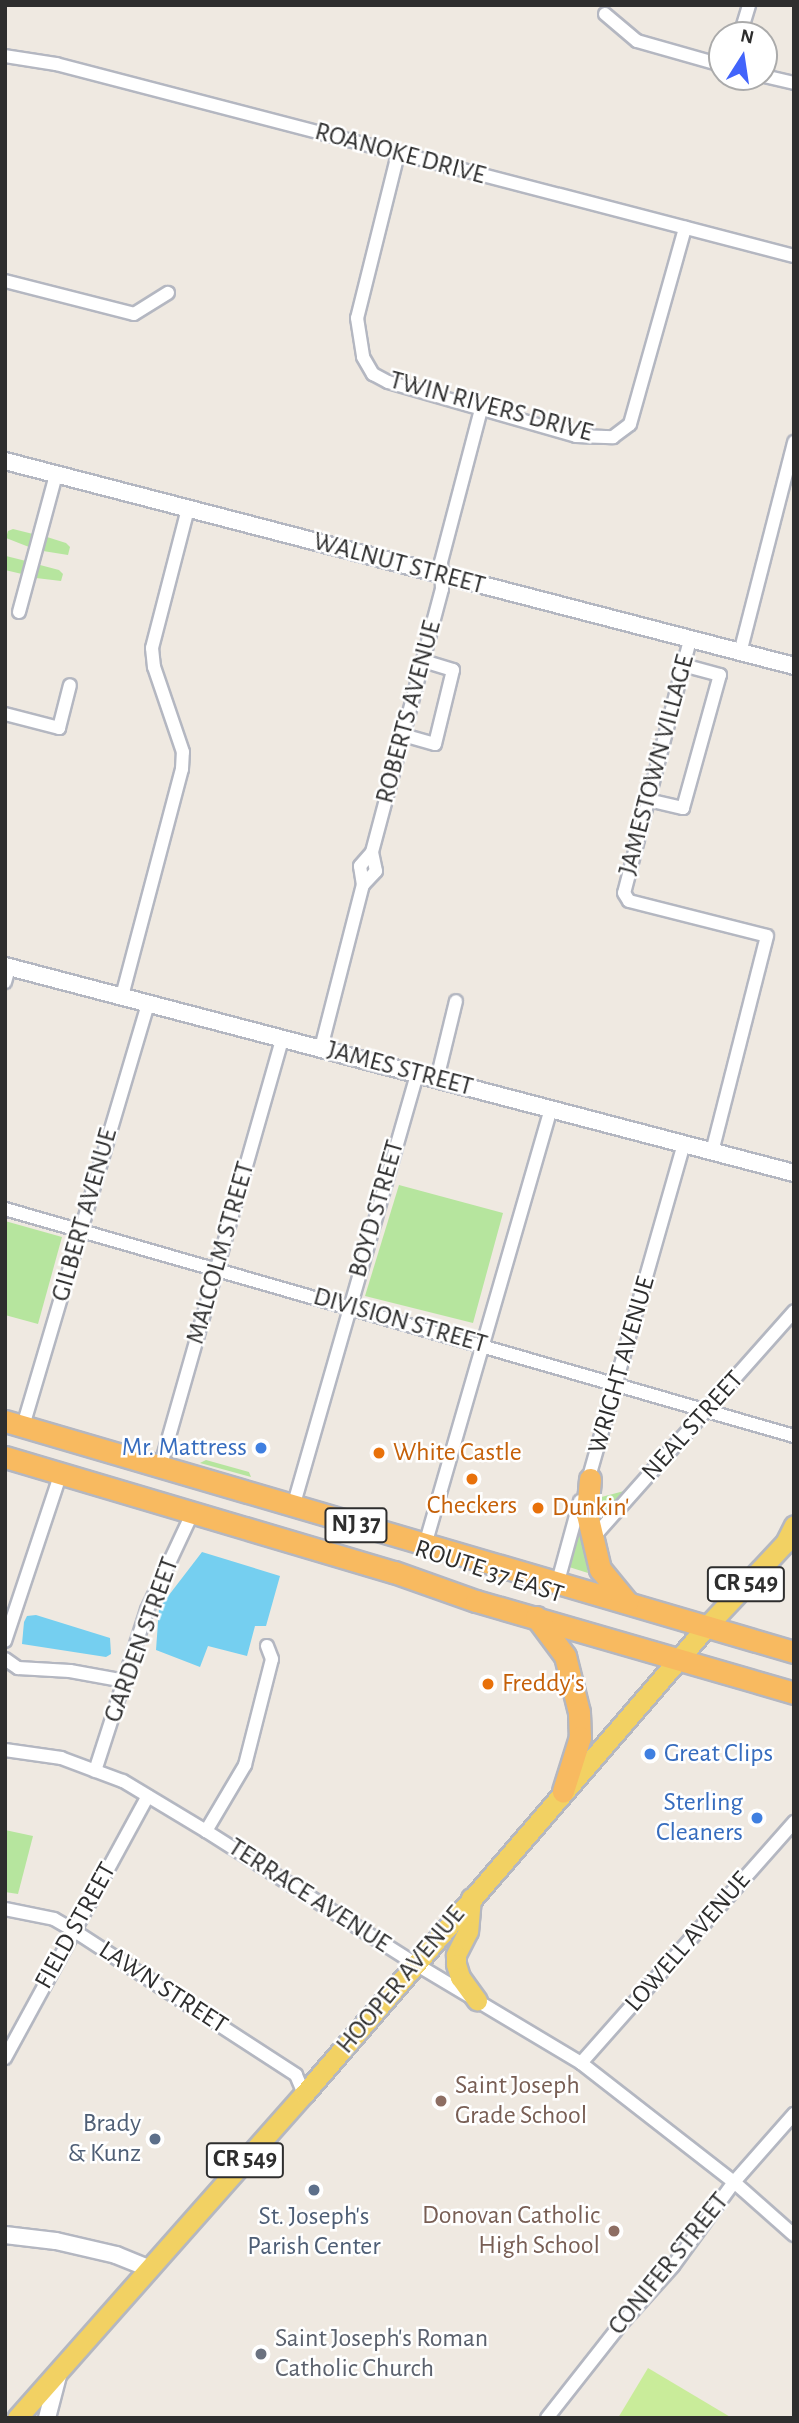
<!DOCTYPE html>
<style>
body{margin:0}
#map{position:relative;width:799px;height:2423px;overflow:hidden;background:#efe9e1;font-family:"Alegreya Sans",sans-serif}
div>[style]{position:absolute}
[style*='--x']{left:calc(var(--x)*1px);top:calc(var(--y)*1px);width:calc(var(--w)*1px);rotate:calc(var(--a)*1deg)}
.green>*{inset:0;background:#b6e59e}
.pitch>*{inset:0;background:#c9ec9a}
.water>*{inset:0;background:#75cff0}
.roads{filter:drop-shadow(2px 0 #b4b7c1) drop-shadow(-2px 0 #b4b7c1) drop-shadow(0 2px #b4b7c1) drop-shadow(0 -2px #b4b7c1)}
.minor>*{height:12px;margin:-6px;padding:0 6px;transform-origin:6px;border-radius:6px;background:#fff}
.tertiary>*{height:16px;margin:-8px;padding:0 8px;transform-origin:8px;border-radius:8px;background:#fff}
.primary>*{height:19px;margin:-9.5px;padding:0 9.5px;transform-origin:9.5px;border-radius:9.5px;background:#f2d163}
.trunk>*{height:21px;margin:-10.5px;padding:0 10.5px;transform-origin:10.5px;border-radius:10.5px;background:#f8ba60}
.dots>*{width:19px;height:19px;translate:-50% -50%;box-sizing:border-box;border:4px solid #fff;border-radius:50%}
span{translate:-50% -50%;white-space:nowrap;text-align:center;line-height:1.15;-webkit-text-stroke:5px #fff;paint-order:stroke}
.shield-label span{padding:2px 5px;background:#fff;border:2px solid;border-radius:5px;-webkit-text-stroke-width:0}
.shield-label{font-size:24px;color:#2e2e2e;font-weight:700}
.street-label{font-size:26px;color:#2e2e2e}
.shop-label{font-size:26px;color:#366cbe}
.right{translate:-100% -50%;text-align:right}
.left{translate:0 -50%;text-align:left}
.food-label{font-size:26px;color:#c56008}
.education-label{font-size:26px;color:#785e54}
.service-label{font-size:26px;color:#4e5e75}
.worship-label{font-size:26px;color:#5b616d}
.frame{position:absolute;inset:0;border:7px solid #2e2e2e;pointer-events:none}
.north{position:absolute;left:708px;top:21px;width:70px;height:70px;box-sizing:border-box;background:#fff;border:2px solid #ababab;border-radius:50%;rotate:12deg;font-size:19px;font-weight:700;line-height:28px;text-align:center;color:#2e2e2e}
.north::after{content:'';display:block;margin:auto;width:24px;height:32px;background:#4264fb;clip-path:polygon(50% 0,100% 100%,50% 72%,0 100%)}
</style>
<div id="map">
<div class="green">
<i style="clip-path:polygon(13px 529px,33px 534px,29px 547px,6px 538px,8px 531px)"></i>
<i style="clip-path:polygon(47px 537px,66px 543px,70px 547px,68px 555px,43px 551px)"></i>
<i style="clip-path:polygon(6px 556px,26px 561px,22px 574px,5px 570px)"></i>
<i style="clip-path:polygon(40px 565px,59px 570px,63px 574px,61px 581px,36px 578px)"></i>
<i style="clip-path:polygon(399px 1185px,503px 1213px,473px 1323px,365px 1296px)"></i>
<i style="clip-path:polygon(5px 1221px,62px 1237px,38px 1324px,5px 1315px)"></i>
<i style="clip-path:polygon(206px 1460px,249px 1472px,251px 1477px,200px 1463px)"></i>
<i style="clip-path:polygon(624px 1491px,597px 1522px,594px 1499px)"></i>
<i style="clip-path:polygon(579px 1532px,581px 1532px,588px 1573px,569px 1567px)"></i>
<i style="clip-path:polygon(5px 1830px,33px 1836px,18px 1894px,5px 1892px)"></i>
</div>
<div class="pitch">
<i style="clip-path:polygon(648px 2368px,732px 2418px,618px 2418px)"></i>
</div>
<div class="water">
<i style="clip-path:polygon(202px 1552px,280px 1576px,266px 1626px,255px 1626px,247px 1656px,208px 1646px,200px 1667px,156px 1650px,159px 1608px)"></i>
<i style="clip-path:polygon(36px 1615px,110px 1638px,111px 1654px,106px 1657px,22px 1644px,24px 1622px,27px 1616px)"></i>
</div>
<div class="roads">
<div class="minor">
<i style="--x:605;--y:14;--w:42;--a:40.2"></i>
<i style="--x:637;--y:41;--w:88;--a:15.8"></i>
<i style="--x:740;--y:35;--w:31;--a:-73"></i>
<i style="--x:5;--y:56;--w:52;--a:8.9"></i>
<i style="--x:56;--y:64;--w:763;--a:14.58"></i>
<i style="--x:764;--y:76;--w:31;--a:13"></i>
<i style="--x:398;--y:154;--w:169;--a:104"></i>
<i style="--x:357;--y:318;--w:39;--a:81"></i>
<i style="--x:363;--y:357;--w:20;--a:60"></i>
<i style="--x:373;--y:374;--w:17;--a:28"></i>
<i style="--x:388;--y:382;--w:196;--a:16"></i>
<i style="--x:576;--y:436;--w:37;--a:2"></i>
<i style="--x:613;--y:437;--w:21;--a:-37"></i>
<i style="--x:630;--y:424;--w:204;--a:-74.3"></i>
<i style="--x:5;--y:281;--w:133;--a:14.3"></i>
<i style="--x:134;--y:314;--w:40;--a:-32"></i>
<i style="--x:19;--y:612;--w:142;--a:-74.9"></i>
<i style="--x:690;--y:640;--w:261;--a:104.6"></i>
<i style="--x:624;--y:893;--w:9;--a:58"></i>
<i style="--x:629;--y:901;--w:142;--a:14.2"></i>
<i style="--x:767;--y:936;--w:223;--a:104.3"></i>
<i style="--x:740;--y:653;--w:218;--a:-75.6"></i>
<i style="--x:5;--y:714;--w:56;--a:14.5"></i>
<i style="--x:59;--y:728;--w:44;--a:-75.7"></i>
<i style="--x:403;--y:735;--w:33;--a:16"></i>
<i style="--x:435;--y:744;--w:76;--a:-76.3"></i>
<i style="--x:453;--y:670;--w:31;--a:-163"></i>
<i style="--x:648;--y:800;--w:36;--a:13"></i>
<i style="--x:683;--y:808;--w:138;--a:-74.5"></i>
<i style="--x:720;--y:675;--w:38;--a:-165"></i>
<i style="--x:363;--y:885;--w:19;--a:-47"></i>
<i style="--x:376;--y:871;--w:19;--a:-102"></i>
<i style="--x:5;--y:982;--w:15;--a:-74"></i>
<i style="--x:122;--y:996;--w:235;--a:-75.2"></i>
<i style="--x:182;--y:769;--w:17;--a:-87"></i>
<i style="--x:183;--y:752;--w:90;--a:-108.8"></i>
<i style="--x:154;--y:667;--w:19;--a:-96"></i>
<i style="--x:152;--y:648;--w:144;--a:-75.5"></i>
<i style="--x:321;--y:1048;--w:168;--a:-75.6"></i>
<i style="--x:363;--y:885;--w:19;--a:-99"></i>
<i style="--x:360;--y:866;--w:18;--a:-49"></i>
<i style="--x:372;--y:852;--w:272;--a:-75.1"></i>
<i style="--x:442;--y:589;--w:27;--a:-92"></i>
<i style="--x:441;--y:562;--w:158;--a:-75.3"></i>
<i style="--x:437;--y:1079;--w:80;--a:-76.3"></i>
<i style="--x:5;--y:1209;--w:821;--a:16.05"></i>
<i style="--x:23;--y:1426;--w:440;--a:-73.5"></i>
<i style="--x:160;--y:1468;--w:446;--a:-74.1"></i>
<i style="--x:587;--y:1484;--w:354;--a:-74.1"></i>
<i style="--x:293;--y:1507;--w:450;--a:-74"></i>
<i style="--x:591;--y:1540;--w:306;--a:-48.4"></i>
<i style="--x:425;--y:1545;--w:454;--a:-73.9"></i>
<i style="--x:557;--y:1585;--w:87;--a:-74.7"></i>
<i style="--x:5;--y:1641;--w:177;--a:-71.6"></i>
<i style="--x:5;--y:1659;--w:16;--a:35"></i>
<i style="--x:18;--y:1668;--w:52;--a:3.3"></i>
<i style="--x:70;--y:1671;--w:56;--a:10.3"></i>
<i style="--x:5;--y:1750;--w:57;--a:8.1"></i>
<i style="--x:61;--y:1758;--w:66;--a:20.4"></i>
<i style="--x:123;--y:1781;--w:97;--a:31.1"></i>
<i style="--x:206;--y:1831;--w:246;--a:32.4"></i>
<i style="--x:414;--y:1963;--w:195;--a:30.9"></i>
<i style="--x:581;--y:2063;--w:194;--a:37.9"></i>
<i style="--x:734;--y:2182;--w:80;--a:41.5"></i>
<i style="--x:95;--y:1771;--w:169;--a:-72.1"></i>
<i style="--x:147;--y:1610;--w:108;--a:-64.9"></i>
<i style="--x:206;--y:1831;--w:77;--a:-59.4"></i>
<i style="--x:245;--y:1765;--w:109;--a:-75.7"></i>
<i style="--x:272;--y:1659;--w:14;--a:-111"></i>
<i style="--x:5;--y:1909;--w:50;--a:11.5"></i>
<i style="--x:54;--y:1919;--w:22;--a:30"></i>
<i style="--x:73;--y:1930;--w:266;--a:33"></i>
<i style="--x:296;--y:2075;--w:21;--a:67"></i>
<i style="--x:5;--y:2058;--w:298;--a:-61.4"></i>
<i style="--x:581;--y:2063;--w:322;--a:-48.5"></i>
<i style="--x:547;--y:2418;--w:120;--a:-51.8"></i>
<i style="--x:621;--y:2324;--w:78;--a:-48.1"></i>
<i style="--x:673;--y:2266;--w:104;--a:-54"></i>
<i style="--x:734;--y:2182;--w:91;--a:-48.6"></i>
</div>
<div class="tertiary">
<i style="--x:5;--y:461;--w:815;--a:14.56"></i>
<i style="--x:5;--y:966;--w:816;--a:14.7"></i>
<i style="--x:5;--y:2235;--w:51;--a:6.7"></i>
<i style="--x:56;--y:2241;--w:62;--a:13.1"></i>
<i style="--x:116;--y:2255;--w:35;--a:22"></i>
<i style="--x:47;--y:2418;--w:48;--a:-75.4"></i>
</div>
<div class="primary">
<i style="--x:471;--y:1898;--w:33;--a:95"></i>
<i style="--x:468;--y:1931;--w:27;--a:117"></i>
<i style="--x:456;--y:1955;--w:9;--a:90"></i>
<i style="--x:456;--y:1964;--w:14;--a:73"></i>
<i style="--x:460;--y:1977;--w:29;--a:54"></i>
<i style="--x:17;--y:2418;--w:433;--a:-48.5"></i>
<i style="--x:304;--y:2094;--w:619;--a:-49.26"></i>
<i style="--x:708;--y:1625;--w:112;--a:-46.8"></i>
<i style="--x:785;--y:1543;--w:20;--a:-63"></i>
</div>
<div class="trunk">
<i style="--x:5;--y:1421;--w:822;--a:16.32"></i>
<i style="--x:5;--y:1457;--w:406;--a:16.5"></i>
<i style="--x:394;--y:1572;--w:87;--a:19.5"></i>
<i style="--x:476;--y:1601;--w:331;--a:16.1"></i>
<i style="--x:590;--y:1479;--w:35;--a:95"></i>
<i style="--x:587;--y:1514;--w:57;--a:76.7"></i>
<i style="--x:600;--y:1569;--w:43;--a:50.7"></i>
<i style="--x:536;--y:1617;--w:49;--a:53.4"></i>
<i style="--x:565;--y:1656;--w:58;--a:76"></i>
<i style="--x:579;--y:1712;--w:25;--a:88"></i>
<i style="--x:580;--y:1737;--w:57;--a:107.5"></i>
</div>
</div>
<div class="dots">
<i style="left:261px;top:1448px;background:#3f7fe0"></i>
<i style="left:379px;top:1453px;background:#e8710a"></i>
<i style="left:472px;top:1479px;background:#e8710a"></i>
<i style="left:538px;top:1508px;background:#e8710a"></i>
<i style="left:488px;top:1684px;background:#e8710a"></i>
<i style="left:650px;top:1754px;background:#3f7fe0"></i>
<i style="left:757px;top:1818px;background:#3f7fe0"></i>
<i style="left:441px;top:2101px;background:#8d6e63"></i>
<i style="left:155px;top:2139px;background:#5c6f8a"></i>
<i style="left:314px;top:2190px;background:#5c6f8a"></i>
<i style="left:614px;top:2231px;background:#8d6e63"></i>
<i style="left:261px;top:2354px;background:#6b7280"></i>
</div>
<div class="shield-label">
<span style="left:356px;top:1525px">NJ 37</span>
<span style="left:746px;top:1584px">CR 549</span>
<span style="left:245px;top:2160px">CR 549</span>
</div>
<div class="street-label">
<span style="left:400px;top:154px;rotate:15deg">ROANOKE DRIVE</span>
<span style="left:491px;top:407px;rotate:15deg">TWIN RIVERS DRIVE</span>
<span style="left:399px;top:564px;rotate:15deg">WALNUT STREET</span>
<span style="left:409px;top:712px;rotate:-75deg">ROBERTS AVENUE</span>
<span style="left:657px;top:765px;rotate:-75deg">JAMESTOWN VILLAGE</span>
<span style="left:400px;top:1069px;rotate:15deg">JAMES STREET</span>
<span style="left:377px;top:1209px;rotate:-74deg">BOYD STREET</span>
<span style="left:85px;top:1215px;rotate:-74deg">GILBERT AVENUE</span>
<span style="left:221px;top:1253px;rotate:-74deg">MALCOLM STREET</span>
<span style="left:400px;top:1321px;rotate:16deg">DIVISION STREET</span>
<span style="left:622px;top:1365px;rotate:-74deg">WRIGHT AVENUE</span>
<span style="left:693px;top:1426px;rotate:-48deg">NEAL STREET</span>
<span style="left:489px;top:1572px;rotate:18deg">ROUTE 37 EAST</span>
<span style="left:142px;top:1640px;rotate:-70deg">GARDEN STREET</span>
<span style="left:309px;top:1896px;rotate:33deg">TERRACE AVENUE</span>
<span style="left:76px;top:1926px;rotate:-61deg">FIELD STREET</span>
<span style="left:688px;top:1942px;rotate:-49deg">LOWELL AVENUE</span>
<span style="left:401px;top:1980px;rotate:-50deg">HOOPER AVENUE</span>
<span style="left:163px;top:1988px;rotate:33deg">LAWN STREET</span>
<span style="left:669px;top:2264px;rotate:-51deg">CONIFER STREET</span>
</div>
<div class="shop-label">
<span class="right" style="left:247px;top:1448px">Mr. Mattress</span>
<span class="left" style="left:664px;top:1754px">Great Clips</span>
<span class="right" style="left:743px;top:1818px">Sterling<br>Cleaners</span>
</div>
<div class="food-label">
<span class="left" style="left:393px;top:1453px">White Castle</span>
<span style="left:472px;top:1506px">Checkers</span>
<span class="left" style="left:552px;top:1508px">Dunkin'</span>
<span class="left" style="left:502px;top:1684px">Freddy's</span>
</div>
<div class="education-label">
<span class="left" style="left:455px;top:2101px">Saint Joseph<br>Grade School</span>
<span class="right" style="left:600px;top:2231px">Donovan Catholic<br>High School</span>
</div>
<div class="service-label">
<span class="right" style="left:141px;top:2139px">Brady<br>&amp; Kunz</span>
<span style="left:314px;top:2232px">St. Joseph's<br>Parish Center</span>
</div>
<div class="worship-label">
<span class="left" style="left:275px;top:2354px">Saint Joseph's Roman<br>Catholic Church</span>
</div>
<div class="frame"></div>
<div class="north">N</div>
</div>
